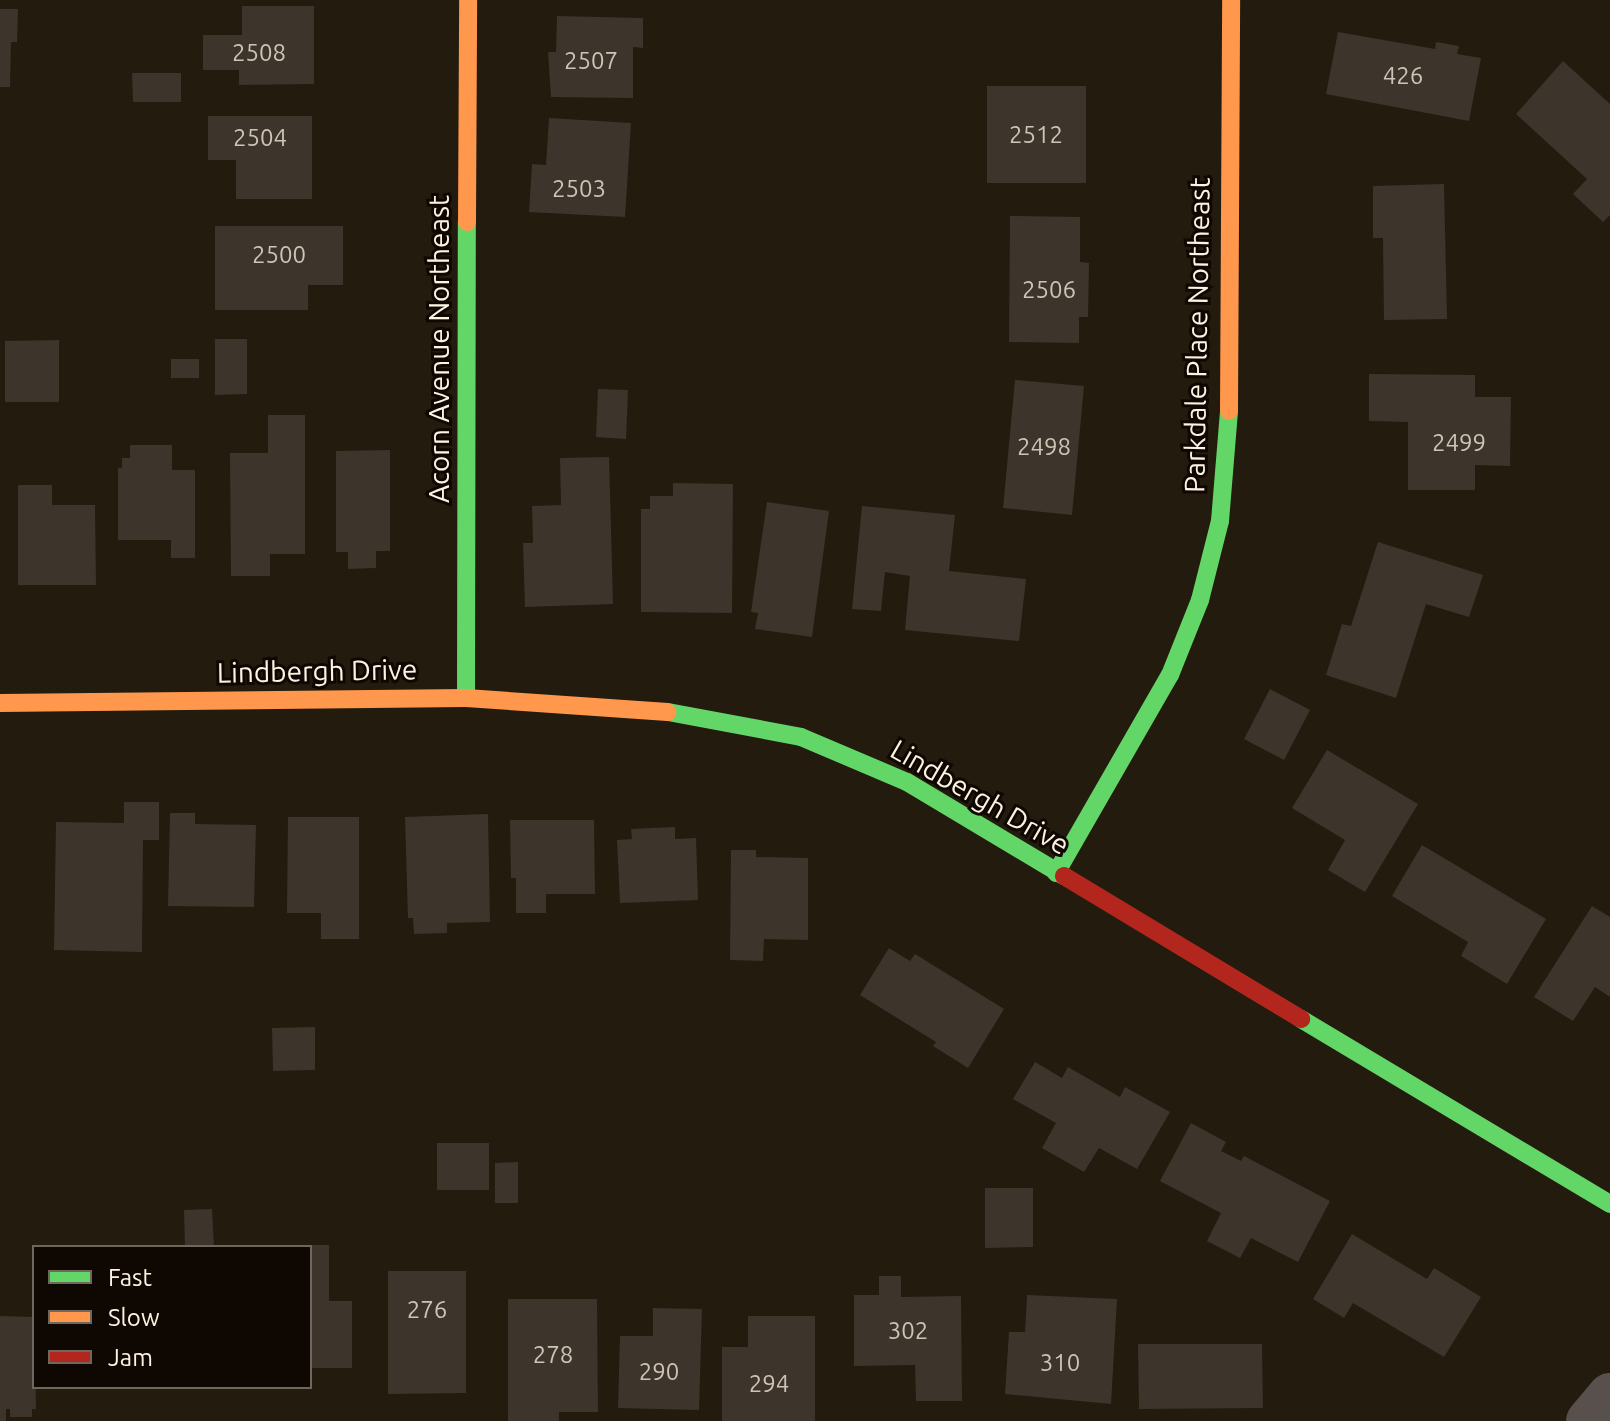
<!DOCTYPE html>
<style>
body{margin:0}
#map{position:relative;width:1610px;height:1421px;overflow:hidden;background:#231b0d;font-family:Ubuntu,sans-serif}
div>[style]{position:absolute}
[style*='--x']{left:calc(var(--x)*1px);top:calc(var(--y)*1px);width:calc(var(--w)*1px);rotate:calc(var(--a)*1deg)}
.building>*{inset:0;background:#3d342c}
.street>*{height:44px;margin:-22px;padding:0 22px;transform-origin:22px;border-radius:22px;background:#58504d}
.fast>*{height:18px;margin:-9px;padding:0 9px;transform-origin:9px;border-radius:9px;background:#63d668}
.slow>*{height:18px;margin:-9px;padding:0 9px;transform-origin:9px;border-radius:9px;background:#ff974d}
.jam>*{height:18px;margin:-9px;padding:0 9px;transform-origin:9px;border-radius:9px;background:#b3261e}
span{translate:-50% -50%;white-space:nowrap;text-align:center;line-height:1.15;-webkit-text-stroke:6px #0f0802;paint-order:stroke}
.number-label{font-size:24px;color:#cec3b5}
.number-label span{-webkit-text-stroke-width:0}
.street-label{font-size:28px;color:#fef3e3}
.legend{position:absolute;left:32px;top:1245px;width:280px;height:144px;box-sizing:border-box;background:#0f0802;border:2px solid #6f665c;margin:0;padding:10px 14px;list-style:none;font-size:24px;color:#fef3e3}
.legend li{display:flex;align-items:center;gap:16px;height:40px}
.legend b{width:40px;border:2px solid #6f665c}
</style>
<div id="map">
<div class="building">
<i style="clip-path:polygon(242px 6px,314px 6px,314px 84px,239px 85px,239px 70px,203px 70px,203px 35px,242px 35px)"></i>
<i style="clip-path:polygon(0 9px,18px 9px,17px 42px,11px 42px,10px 87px,0 87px)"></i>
<i style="clip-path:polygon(557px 16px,643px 18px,643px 48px,633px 47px,633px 98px,551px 97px,548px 52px,556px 52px)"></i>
<i style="clip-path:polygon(1338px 32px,1435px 49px,1436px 42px,1459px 46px,1457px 54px,1481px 58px,1469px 121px,1326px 94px)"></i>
<i style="clip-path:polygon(1563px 61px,1610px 104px,1610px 215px,1603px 222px,1573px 194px,1587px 179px,1516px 114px)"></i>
<i style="clip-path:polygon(132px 73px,181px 73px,181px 102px,133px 102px)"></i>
<i style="clip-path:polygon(987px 86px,1086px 86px,1086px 183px,987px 183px)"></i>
<i style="clip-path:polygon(208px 116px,312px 116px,312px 199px,236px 199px,236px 160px,208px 160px)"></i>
<i style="clip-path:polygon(549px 118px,631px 123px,625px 217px,529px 212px,532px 164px,546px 165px)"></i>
<i style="clip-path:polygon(1444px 184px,1447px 319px,1384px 320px,1383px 238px,1373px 238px,1373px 186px)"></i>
<i style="clip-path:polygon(1010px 216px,1080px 217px,1080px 262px,1089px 263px,1088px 317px,1079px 317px,1079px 343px,1009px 342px)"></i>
<i style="clip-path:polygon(215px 226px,343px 226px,343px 285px,308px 285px,308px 310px,215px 310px)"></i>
<i style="clip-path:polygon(215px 339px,247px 339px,247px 394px,215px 395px)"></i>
<i style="clip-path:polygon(59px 340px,59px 402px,5px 402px,5px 341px)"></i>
<i style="clip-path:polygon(171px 359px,199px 359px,199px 378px,171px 378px)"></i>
<i style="clip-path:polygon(1369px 374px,1475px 375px,1475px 397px,1511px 397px,1510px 466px,1475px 465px,1475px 490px,1408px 490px,1408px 422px,1369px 421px)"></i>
<i style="clip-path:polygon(1015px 380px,1084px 386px,1072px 515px,1003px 508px)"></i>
<i style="clip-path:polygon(598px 389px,628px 390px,626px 439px,596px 437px)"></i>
<i style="clip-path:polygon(268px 415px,305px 415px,305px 554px,270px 554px,270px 576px,231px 576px,230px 453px,268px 453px)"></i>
<i style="clip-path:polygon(130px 445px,172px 445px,172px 470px,195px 470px,195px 558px,171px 558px,171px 540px,118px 540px,118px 468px,122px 468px,122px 458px,130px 458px)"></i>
<i style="clip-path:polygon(390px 450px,390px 551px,376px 551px,376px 568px,348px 569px,348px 552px,336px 552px,336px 451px)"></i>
<i style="clip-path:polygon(609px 457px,613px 604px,525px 607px,523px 543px,533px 543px,532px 506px,561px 505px,560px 458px)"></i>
<i style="clip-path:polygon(673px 483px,733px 484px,732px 613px,641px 612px,641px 509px,650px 509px,650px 496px,673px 496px)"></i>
<i style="clip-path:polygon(18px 485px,52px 485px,52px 505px,95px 505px,96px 585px,18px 585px)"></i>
<i style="clip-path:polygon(767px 502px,829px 511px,812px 637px,755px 629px,758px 613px,751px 612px)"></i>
<i style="clip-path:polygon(862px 506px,955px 515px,949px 571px,1026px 579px,1019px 641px,905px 630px,910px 576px,885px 572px,881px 611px,852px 609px)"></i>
<i style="clip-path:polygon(1378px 542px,1483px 575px,1469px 617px,1426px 604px,1396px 698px,1326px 675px,1342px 624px,1351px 626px)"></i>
<i style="clip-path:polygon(1270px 689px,1310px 710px,1284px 760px,1244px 739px)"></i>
<i style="clip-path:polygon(1327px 750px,1418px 804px,1365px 892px,1328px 870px,1345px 840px,1292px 808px)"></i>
<i style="clip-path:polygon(124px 802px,159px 802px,159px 840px,143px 840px,142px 952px,54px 950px,56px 822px,124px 823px)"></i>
<i style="clip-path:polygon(170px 813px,195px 813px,195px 824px,256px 825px,254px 907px,168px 906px)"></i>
<i style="clip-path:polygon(488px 814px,490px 922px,447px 923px,447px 933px,414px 934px,413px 918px,408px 918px,405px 817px)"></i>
<i style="clip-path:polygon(288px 817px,359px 817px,359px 939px,321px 939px,321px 913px,287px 913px)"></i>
<i style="clip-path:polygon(510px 820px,594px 820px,595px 894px,546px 894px,546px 913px,516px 913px,516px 878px,511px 878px)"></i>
<i style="clip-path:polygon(675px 827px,675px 839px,696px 838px,698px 900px,620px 903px,617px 840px,632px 839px,631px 829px)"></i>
<i style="clip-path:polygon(1422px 845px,1546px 919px,1507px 984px,1461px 956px,1468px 942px,1392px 896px)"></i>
<i style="clip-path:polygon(731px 850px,756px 850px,756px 857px,808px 858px,808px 940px,764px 939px,763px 961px,730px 960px)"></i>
<i style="clip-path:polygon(1592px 906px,1610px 917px,1610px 997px,1595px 987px,1573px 1021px,1534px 997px)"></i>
<i style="clip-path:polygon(889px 948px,910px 961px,915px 954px,1004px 1009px,968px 1068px,933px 1046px,936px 1042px,860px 995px)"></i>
<i style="clip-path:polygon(315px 1027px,315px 1070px,273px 1071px,272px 1028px)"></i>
<i style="clip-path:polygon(1035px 1062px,1062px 1078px,1068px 1067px,1120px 1097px,1125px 1087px,1170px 1112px,1137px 1169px,1099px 1148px,1084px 1172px,1042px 1148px,1056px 1123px,1013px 1099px)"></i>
<i style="clip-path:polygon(1191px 1123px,1226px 1142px,1221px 1151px,1241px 1161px,1244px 1156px,1330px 1201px,1298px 1262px,1251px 1238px,1240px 1258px,1207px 1241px,1221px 1213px,1160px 1181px)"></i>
<i style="clip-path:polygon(437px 1143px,489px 1143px,489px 1190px,437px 1190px)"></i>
<i style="clip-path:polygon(518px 1162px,518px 1203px,495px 1203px,495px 1163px)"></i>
<i style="clip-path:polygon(985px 1188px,1033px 1188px,1033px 1247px,985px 1248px)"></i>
<i style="clip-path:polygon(212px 1209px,214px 1247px,185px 1247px,184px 1210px)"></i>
<i style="clip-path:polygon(1352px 1234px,1427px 1279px,1434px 1268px,1481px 1297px,1444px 1357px,1353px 1303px,1344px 1318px,1313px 1299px)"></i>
<i style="clip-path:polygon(310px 1245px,329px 1245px,329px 1301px,352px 1301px,352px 1368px,310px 1368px)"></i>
<i style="clip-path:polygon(388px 1271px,466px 1271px,466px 1393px,388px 1394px)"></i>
<i style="clip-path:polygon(879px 1276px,901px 1276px,901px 1297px,961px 1296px,962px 1401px,916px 1401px,915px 1365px,854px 1366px,854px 1295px,879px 1295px)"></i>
<i style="clip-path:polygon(1027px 1295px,1117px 1299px,1111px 1404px,1005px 1394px,1009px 1332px,1025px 1332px)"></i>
<i style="clip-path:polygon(508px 1299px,597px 1299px,598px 1412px,559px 1412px,559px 1421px,508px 1421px)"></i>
<i style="clip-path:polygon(653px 1308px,702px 1309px,699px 1410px,618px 1408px,620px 1336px,653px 1336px)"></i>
<i style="clip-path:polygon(0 1316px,34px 1317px,36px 1409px,32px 1409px,32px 1417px,10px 1417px,10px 1409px,6px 1409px,6px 1421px,0 1421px)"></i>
<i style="clip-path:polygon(748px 1316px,815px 1316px,815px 1421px,722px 1421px,722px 1347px,748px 1347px)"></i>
<i style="clip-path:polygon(1138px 1344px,1262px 1344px,1263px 1408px,1139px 1409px)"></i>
</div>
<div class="street">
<i style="--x:1588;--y:1421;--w:34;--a:-50"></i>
</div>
<div class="fast">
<i style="--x:466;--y:698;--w:476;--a:-89.9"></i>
<i style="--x:668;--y:712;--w:135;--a:10.6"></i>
<i style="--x:801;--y:737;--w:115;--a:23"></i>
<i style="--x:907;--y:782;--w:183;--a:30.9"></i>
<i style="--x:1056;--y:873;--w:228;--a:-60.1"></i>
<i style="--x:1170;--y:675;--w:81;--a:-68.2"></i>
<i style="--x:1200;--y:600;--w:81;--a:-75.8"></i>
<i style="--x:1220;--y:521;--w:110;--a:-85.3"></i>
<i style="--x:1301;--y:1019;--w:360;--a:30.9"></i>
</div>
<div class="slow">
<i style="--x:467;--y:222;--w:222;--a:-89.7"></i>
<i style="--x:1229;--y:411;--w:411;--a:-89.7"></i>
<i style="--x:0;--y:703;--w:466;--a:-0.6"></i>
<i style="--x:466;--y:698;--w:202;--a:4"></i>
</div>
<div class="jam">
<i style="--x:1064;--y:876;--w:277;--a:31.1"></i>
</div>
<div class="number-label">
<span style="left:259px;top:53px">2508</span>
<span style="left:591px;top:61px">2507</span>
<span style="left:1403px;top:76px">426</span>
<span style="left:1036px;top:135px">2512</span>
<span style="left:260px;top:138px">2504</span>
<span style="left:579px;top:189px">2503</span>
<span style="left:279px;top:255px">2500</span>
<span style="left:1049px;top:290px">2506</span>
<span style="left:1459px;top:443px">2499</span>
<span style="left:1044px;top:447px">2498</span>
<span style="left:427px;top:1310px">276</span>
<span style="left:908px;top:1331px">302</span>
<span style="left:553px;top:1355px">278</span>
<span style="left:1060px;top:1363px">310</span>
<span style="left:659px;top:1372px">290</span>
<span style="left:769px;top:1384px">294</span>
</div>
<div class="street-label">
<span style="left:1197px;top:335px;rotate:-89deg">Parkdale Place Northeast</span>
<span style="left:439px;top:349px;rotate:-90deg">Acorn Avenue Northeast</span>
<span style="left:317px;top:671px;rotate:-1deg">Lindbergh Drive</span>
<span style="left:980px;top:797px;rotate:30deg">Lindbergh Drive</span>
</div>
<ul class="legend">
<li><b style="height:10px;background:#63d668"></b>Fast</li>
<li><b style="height:10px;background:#ff974d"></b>Slow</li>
<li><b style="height:10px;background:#b3261e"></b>Jam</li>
</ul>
</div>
